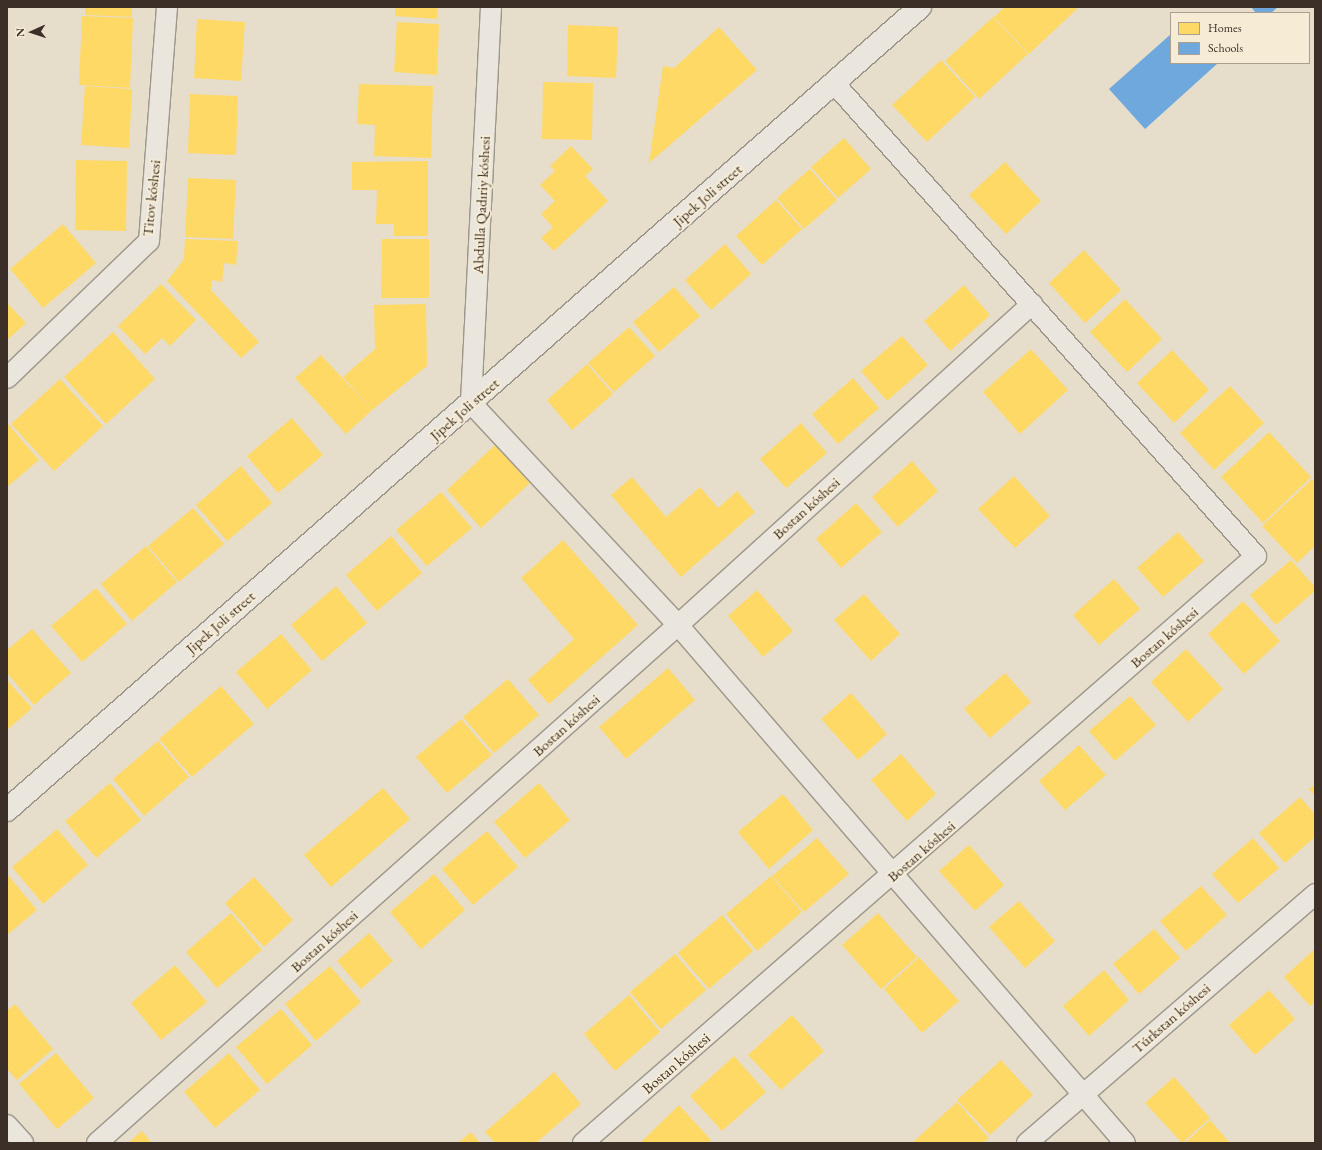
<!DOCTYPE html>
<meta charset="utf-8">
<style>
body{margin:0}
#map{position:relative;width:1322px;height:1150px;overflow:hidden;background:#e6ddca;font-family:"EB Garamond",serif}
div>[style]{position:absolute}
[style*='--x']{left:calc(var(--x)*1px);top:calc(var(--y)*1px);width:calc(var(--w)*1px);rotate:calc(var(--a)*1deg)}
.homes>*{inset:0;background:#ffd966}
.schools>*{inset:0;background:#6fa8dc}
.roads{filter:drop-shadow(1px 0 #9c968a) drop-shadow(-1px 0 #9c968a) drop-shadow(0 1px #9c968a) drop-shadow(0 -1px #9c968a)}
.minor>*{height:20px;margin:-10px;padding:0 10px;transform-origin:10px;border-radius:10px;background:#eae6dd}
.tertiary>*{height:22px;margin:-11px;padding:0 11px;transform-origin:11px;border-radius:11px;background:#eae6dd}
span{translate:-50% -50%;white-space:nowrap;text-align:center;line-height:1.15;-webkit-text-stroke:4px #f6ecd5;paint-order:stroke}
.street-label{font-size:15px;color:#3b2f27}
.frame{position:absolute;inset:0;border:8px solid #3b2f27;pointer-events:none}
.legend{position:absolute;left:1170px;top:12px;width:140px;height:52px;box-sizing:border-box;background:#f6ecd5;border:1px solid #aba08f;margin:0;padding:5px 7px;list-style:none;font-size:12px;color:#3b2f27}
.legend li{display:flex;align-items:center;gap:8px;height:20px}
.legend b{width:20px;border:1px solid #aba08f}
.north{position:absolute;left:12px;top:12px;width:40px;height:40px;-webkit-text-stroke:3px #f6ecd5;paint-order:stroke;rotate:267deg;font-size:11px;font-weight:700;line-height:16px;text-align:center;color:#3b2f27}
.north::after{content:'';display:block;margin:auto;width:14px;height:18px;background:#3b2f27;clip-path:polygon(50% 0,100% 100%,50% 72%,0 100%)}
</style>
<div id="map">
<div class="homes">
<i style="clip-path:polygon(85px 7px,132px 7px,132px 17px,85px 15px)"></i>
<i style="clip-path:polygon(395px 7px,438px 7px,437px 19px,395px 16px)"></i>
<i style="clip-path:polygon(1005px 7px,1076px 7px,1077px 9px,1029px 54px,994px 17px)"></i>
<i style="clip-path:polygon(82px 16px,133px 18px,130px 88px,79px 85px)"></i>
<i style="clip-path:polygon(993px 17px,1028px 54px,979px 99px,945px 61px)"></i>
<i style="clip-path:polygon(197px 19px,245px 22px,241px 81px,194px 78px)"></i>
<i style="clip-path:polygon(397px 22px,439px 24px,437px 75px,394px 72px)"></i>
<i style="clip-path:polygon(568px 25px,618px 27px,616px 78px,567px 76px)"></i>
<i style="clip-path:polygon(719px 27px,757px 70px,649px 163px,663px 66px,674px 68px)"></i>
<i style="clip-path:polygon(941px 60px,975px 97px,927px 142px,892px 105px)"></i>
<i style="clip-path:polygon(543px 82px,593px 83px,592px 140px,542px 139px)"></i>
<i style="clip-path:polygon(359px 84px,433px 86px,431px 158px,374px 156px,375px 125px,357px 124px)"></i>
<i style="clip-path:polygon(85px 86px,132px 89px,129px 148px,81px 145px)"></i>
<i style="clip-path:polygon(190px 94px,238px 96px,236px 155px,188px 153px)"></i>
<i style="clip-path:polygon(844px 138px,871px 169px,838px 198px,811px 167px)"></i>
<i style="clip-path:polygon(571px 146px,593px 169px,585px 176px,608px 201px,554px 251px,541px 238px,553px 227px,541px 214px,555px 201px,540px 185px,555px 171px,550px 166px)"></i>
<i style="clip-path:polygon(76px 160px,127px 161px,126px 231px,75px 230px)"></i>
<i style="clip-path:polygon(428px 161px,428px 236px,394px 236px,394px 224px,376px 224px,377px 190px,352px 190px,352px 162px)"></i>
<i style="clip-path:polygon(1005px 162px,1041px 201px,1006px 234px,969px 195px)"></i>
<i style="clip-path:polygon(810px 169px,837px 200px,804px 229px,777px 198px)"></i>
<i style="clip-path:polygon(188px 178px,236px 180px,233px 239px,185px 237px)"></i>
<i style="clip-path:polygon(776px 200px,802px 229px,762px 265px,736px 236px)"></i>
<i style="clip-path:polygon(63px 224px,96px 263px,43px 308px,10px 269px)"></i>
<i style="clip-path:polygon(185px 239px,238px 241px,236px 265px,224px 263px,222px 282px,212px 280px,211px 290px,259px 342px,241px 358px,167px 281px,184px 259px)"></i>
<i style="clip-path:polygon(382px 239px,429px 239px,429px 298px,381px 298px)"></i>
<i style="clip-path:polygon(725px 244px,751px 274px,711px 310px,685px 280px)"></i>
<i style="clip-path:polygon(1084px 250px,1121px 290px,1085px 323px,1049px 283px)"></i>
<i style="clip-path:polygon(161px 284px,196px 320px,170px 346px,162px 338px,145px 354px,118px 326px)"></i>
<i style="clip-path:polygon(964px 285px,990px 315px,950px 351px,924px 321px)"></i>
<i style="clip-path:polygon(674px 287px,700px 316px,659px 352px,633px 322px)"></i>
<i style="clip-path:polygon(1125px 299px,1162px 339px,1127px 372px,1090px 332px)"></i>
<i style="clip-path:polygon(7px 303px,26px 323px,7px 340px)"></i>
<i style="clip-path:polygon(426px 304px,427px 366px,372px 410px,343px 377px,375px 349px,374px 305px)"></i>
<i style="clip-path:polygon(629px 327px,655px 356px,614px 392px,588px 363px)"></i>
<i style="clip-path:polygon(113px 332px,155px 379px,106px 424px,64px 377px)"></i>
<i style="clip-path:polygon(902px 336px,928px 365px,887px 401px,861px 371px)"></i>
<i style="clip-path:polygon(1031px 349px,1068px 390px,1020px 434px,983px 392px)"></i>
<i style="clip-path:polygon(1172px 350px,1209px 390px,1174px 423px,1137px 383px)"></i>
<i style="clip-path:polygon(321px 355px,372px 410px,346px 434px,295px 378px)"></i>
<i style="clip-path:polygon(587px 364px,613px 394px,572px 430px,547px 400px)"></i>
<i style="clip-path:polygon(853px 378px,879px 408px,838px 444px,812px 414px)"></i>
<i style="clip-path:polygon(60px 379px,103px 426px,54px 471px,11px 424px)"></i>
<i style="clip-path:polygon(1230px 386px,1264px 423px,1214px 470px,1180px 433px)"></i>
<i style="clip-path:polygon(292px 418px,323px 455px,278px 493px,247px 456px)"></i>
<i style="clip-path:polygon(7px 423px,39px 460px,7px 487px)"></i>
<i style="clip-path:polygon(801px 423px,827px 453px,786px 488px,760px 459px)"></i>
<i style="clip-path:polygon(1269px 432px,1311px 477px,1263px 523px,1221px 477px)"></i>
<i style="clip-path:polygon(495px 445px,530px 483px,481px 528px,447px 490px)"></i>
<i style="clip-path:polygon(912px 461px,938px 491px,898px 527px,872px 497px)"></i>
<i style="clip-path:polygon(241px 466px,272px 503px,227px 541px,196px 505px)"></i>
<i style="clip-path:polygon(1014px 476px,1050px 516px,1015px 548px,978px 509px)"></i>
<i style="clip-path:polygon(632px 477px,666px 517px,700px 487px,718px 508px,737px 491px,755px 512px,681px 577px,611px 495px)"></i>
<i style="clip-path:polygon(1312px 479px,1315px 482px,1315px 546px,1297px 563px,1262px 526px)"></i>
<i style="clip-path:polygon(441px 492px,472px 528px,427px 566px,396px 530px)"></i>
<i style="clip-path:polygon(856px 503px,882px 532px,841px 568px,816px 539px)"></i>
<i style="clip-path:polygon(193px 508px,224px 544px,179px 582px,148px 546px)"></i>
<i style="clip-path:polygon(1178px 532px,1204px 561px,1163px 597px,1137px 568px)"></i>
<i style="clip-path:polygon(391px 536px,422px 573px,377px 611px,346px 575px)"></i>
<i style="clip-path:polygon(563px 540px,638px 625px,549px 704px,528px 680px,574px 639px,521px 578px)"></i>
<i style="clip-path:polygon(146px 546px,177px 582px,132px 621px,101px 584px)"></i>
<i style="clip-path:polygon(1291px 560px,1315px 587px,1315px 591px,1276px 625px,1250px 595px)"></i>
<i style="clip-path:polygon(1114px 579px,1140px 609px,1099px 645px,1073px 615px)"></i>
<i style="clip-path:polygon(336px 586px,367px 623px,322px 661px,291px 625px)"></i>
<i style="clip-path:polygon(96px 588px,127px 624px,82px 662px,51px 626px)"></i>
<i style="clip-path:polygon(757px 590px,793px 631px,763px 657px,728px 616px)"></i>
<i style="clip-path:polygon(864px 594px,900px 634px,871px 661px,834px 620px)"></i>
<i style="clip-path:polygon(1243px 601px,1280px 641px,1244px 674px,1208px 634px)"></i>
<i style="clip-path:polygon(32px 629px,71px 673px,34px 705px,7px 673px,7px 650px)"></i>
<i style="clip-path:polygon(281px 634px,312px 670px,267px 709px,236px 672px)"></i>
<i style="clip-path:polygon(1186px 649px,1223px 689px,1188px 722px,1151px 682px)"></i>
<i style="clip-path:polygon(668px 668px,695px 700px,626px 759px,599px 727px)"></i>
<i style="clip-path:polygon(1005px 673px,1031px 702px,990px 738px,964px 709px)"></i>
<i style="clip-path:polygon(508px 679px,539px 715px,494px 753px,463px 717px)"></i>
<i style="clip-path:polygon(7px 680px,32px 708px,7px 730px)"></i>
<i style="clip-path:polygon(221px 686px,254px 724px,192px 777px,159px 739px)"></i>
<i style="clip-path:polygon(851px 693px,887px 734px,858px 760px,821px 719px)"></i>
<i style="clip-path:polygon(1130px 696px,1156px 725px,1115px 761px,1089px 731px)"></i>
<i style="clip-path:polygon(461px 719px,492px 755px,447px 793px,416px 757px)"></i>
<i style="clip-path:polygon(158px 741px,189px 777px,144px 816px,113px 779px)"></i>
<i style="clip-path:polygon(1079px 745px,1106px 775px,1065px 810px,1039px 781px)"></i>
<i style="clip-path:polygon(901px 754px,936px 794px,907px 821px,871px 780px)"></i>
<i style="clip-path:polygon(110px 783px,141px 820px,96px 858px,65px 821px)"></i>
<i style="clip-path:polygon(539px 783px,570px 820px,525px 858px,494px 822px)"></i>
<i style="clip-path:polygon(1315px 784px,1315px 796px,1309px 789px)"></i>
<i style="clip-path:polygon(383px 788px,410px 819px,331px 887px,304px 855px)"></i>
<i style="clip-path:polygon(783px 794px,813px 830px,769px 869px,738px 832px)"></i>
<i style="clip-path:polygon(1300px 797px,1315px 814px,1315px 837px,1285px 863px,1259px 833px)"></i>
<i style="clip-path:polygon(57px 829px,88px 865px,43px 904px,12px 867px)"></i>
<i style="clip-path:polygon(487px 831px,518px 867px,473px 905px,442px 869px)"></i>
<i style="clip-path:polygon(817px 838px,849px 874px,804px 912px,772px 876px)"></i>
<i style="clip-path:polygon(1253px 838px,1279px 868px,1238px 903px,1212px 874px)"></i>
<i style="clip-path:polygon(969px 845px,1004px 885px,975px 911px,939px 871px)"></i>
<i style="clip-path:polygon(7px 874px,37px 910px,7px 935px)"></i>
<i style="clip-path:polygon(434px 874px,465px 910px,421px 949px,390px 912px)"></i>
<i style="clip-path:polygon(771px 876px,802px 912px,757px 951px,726px 914px)"></i>
<i style="clip-path:polygon(254px 877px,293px 920px,264px 947px,225px 903px)"></i>
<i style="clip-path:polygon(1201px 886px,1227px 915px,1186px 951px,1160px 921px)"></i>
<i style="clip-path:polygon(1019px 901px,1055px 941px,1025px 968px,989px 927px)"></i>
<i style="clip-path:polygon(231px 913px,262px 950px,217px 988px,186px 952px)"></i>
<i style="clip-path:polygon(878px 913px,917px 957px,881px 989px,842px 945px)"></i>
<i style="clip-path:polygon(722px 915px,753px 951px,709px 989px,678px 953px)"></i>
<i style="clip-path:polygon(1154px 929px,1180px 958px,1139px 994px,1113px 964px)"></i>
<i style="clip-path:polygon(369px 933px,393px 961px,361px 989px,337px 961px)"></i>
<i style="clip-path:polygon(1315px 949px,1315px 1002px,1310px 1006px,1284px 977px)"></i>
<i style="clip-path:polygon(675px 954px,706px 990px,661px 1029px,630px 992px)"></i>
<i style="clip-path:polygon(919px 957px,959px 1001px,922px 1033px,884px 989px)"></i>
<i style="clip-path:polygon(175px 965px,207px 1002px,161px 1040px,131px 1003px)"></i>
<i style="clip-path:polygon(330px 966px,361px 1002px,316px 1041px,285px 1004px)"></i>
<i style="clip-path:polygon(1104px 970px,1129px 1000px,1089px 1036px,1063px 1006px)"></i>
<i style="clip-path:polygon(1269px 990px,1295px 1019px,1255px 1055px,1229px 1025px)"></i>
<i style="clip-path:polygon(629px 995px,660px 1032px,615px 1071px,584px 1034px)"></i>
<i style="clip-path:polygon(15px 1004px,53px 1049px,17px 1080px,7px 1069px,7px 1011px)"></i>
<i style="clip-path:polygon(281px 1009px,312px 1045px,267px 1084px,236px 1047px)"></i>
<i style="clip-path:polygon(792px 1015px,824px 1051px,781px 1090px,748px 1055px)"></i>
<i style="clip-path:polygon(56px 1053px,94px 1098px,57px 1129px,19px 1084px)"></i>
<i style="clip-path:polygon(229px 1053px,260px 1090px,215px 1128px,184px 1092px)"></i>
<i style="clip-path:polygon(734px 1056px,766px 1092px,722px 1131px,690px 1096px)"></i>
<i style="clip-path:polygon(1001px 1060px,1033px 1095px,990px 1135px,957px 1100px)"></i>
<i style="clip-path:polygon(554px 1072px,581px 1104px,536px 1143px,495px 1143px,485px 1132px)"></i>
<i style="clip-path:polygon(1174px 1077px,1210px 1118px,1182px 1143px,1145px 1103px)"></i>
<i style="clip-path:polygon(957px 1102px,989px 1138px,983px 1143px,912px 1143px)"></i>
<i style="clip-path:polygon(679px 1105px,711px 1140px,708px 1143px,640px 1143px)"></i>
<i style="clip-path:polygon(1210px 1120px,1230px 1143px,1185px 1143px)"></i>
<i style="clip-path:polygon(142px 1131px,152px 1143px,128px 1143px)"></i>
<i style="clip-path:polygon(471px 1132px,480px 1143px,458px 1143px)"></i>
</div>
<div class="schools">
<i style="clip-path:polygon(1251px 7px,1278px 7px,1271px 13px,1256px 13px)"></i>
<i style="clip-path:polygon(1171px 34px,1171px 63px,1218px 63px,1145px 129px,1109px 89px)"></i>
</div>
<div class="roads">
<div class="minor">
<i style="--x:491;--y:7;--w:397;--a:92.9"></i>
<i style="--x:471;--y:403;--w:304;--a:47"></i>
<i style="--x:678;--y:625;--w:684;--a:49.21"></i>
<i style="--x:7;--y:378;--w:197;--a:-44"></i>
<i style="--x:149;--y:241;--w:235;--a:-85.6"></i>
<i style="--x:7;--y:1125;--w:24;--a:48"></i>
<i style="--x:97;--y:1143;--w:778;--a:-41.72"></i>
<i style="--x:678;--y:625;--w:478;--a:-42.2"></i>
<i style="--x:583;--y:1143;--w:893;--a:-41.1"></i>
<i style="--x:1256;--y:556;--w:634;--a:-131.74"></i>
<i style="--x:1027;--y:1143;--w:381;--a:-40.8"></i>
</div>
<div class="tertiary">
<i style="--x:7;--y:810;--w:1216;--a:-41.33"></i>
</div>
</div>
<div class="street-label">
<span style="left:707px;top:195px;rotate:-41deg">Jipek Joli street</span>
<span style="left:151px;top:198px;rotate:-84deg">Titov kóshesi</span>
<span style="left:481px;top:205px;rotate:-87deg">Abdulla Qadıriy kóshesi</span>
<span style="left:464px;top:409px;rotate:-41deg">Jipek Joli street</span>
<span style="left:806px;top:508px;rotate:-42deg">Bostan kóshesi</span>
<span style="left:220px;top:622px;rotate:-41deg">Jipek Joli street</span>
<span style="left:1164px;top:637px;rotate:-41deg">Bostan kóshesi</span>
<span style="left:566px;top:725px;rotate:-42deg">Bostan kóshesi</span>
<span style="left:921px;top:851px;rotate:-41deg">Bostan kóshesi</span>
<span style="left:324px;top:941px;rotate:-42deg">Bostan kóshesi</span>
<span style="left:1171px;top:1018px;rotate:-41deg">Túrkstan kóshesi</span>
<span style="left:676px;top:1063px;rotate:-41deg">Bostan kóshesi</span>
</div>
<div class="frame"></div>
<ul class="legend">
<li><b style="height:11px;background:#ffd966"></b>Homes</li>
<li><b style="height:11px;background:#6fa8dc"></b>Schools</li>
</ul>
<div class="north">N</div>
</div>
